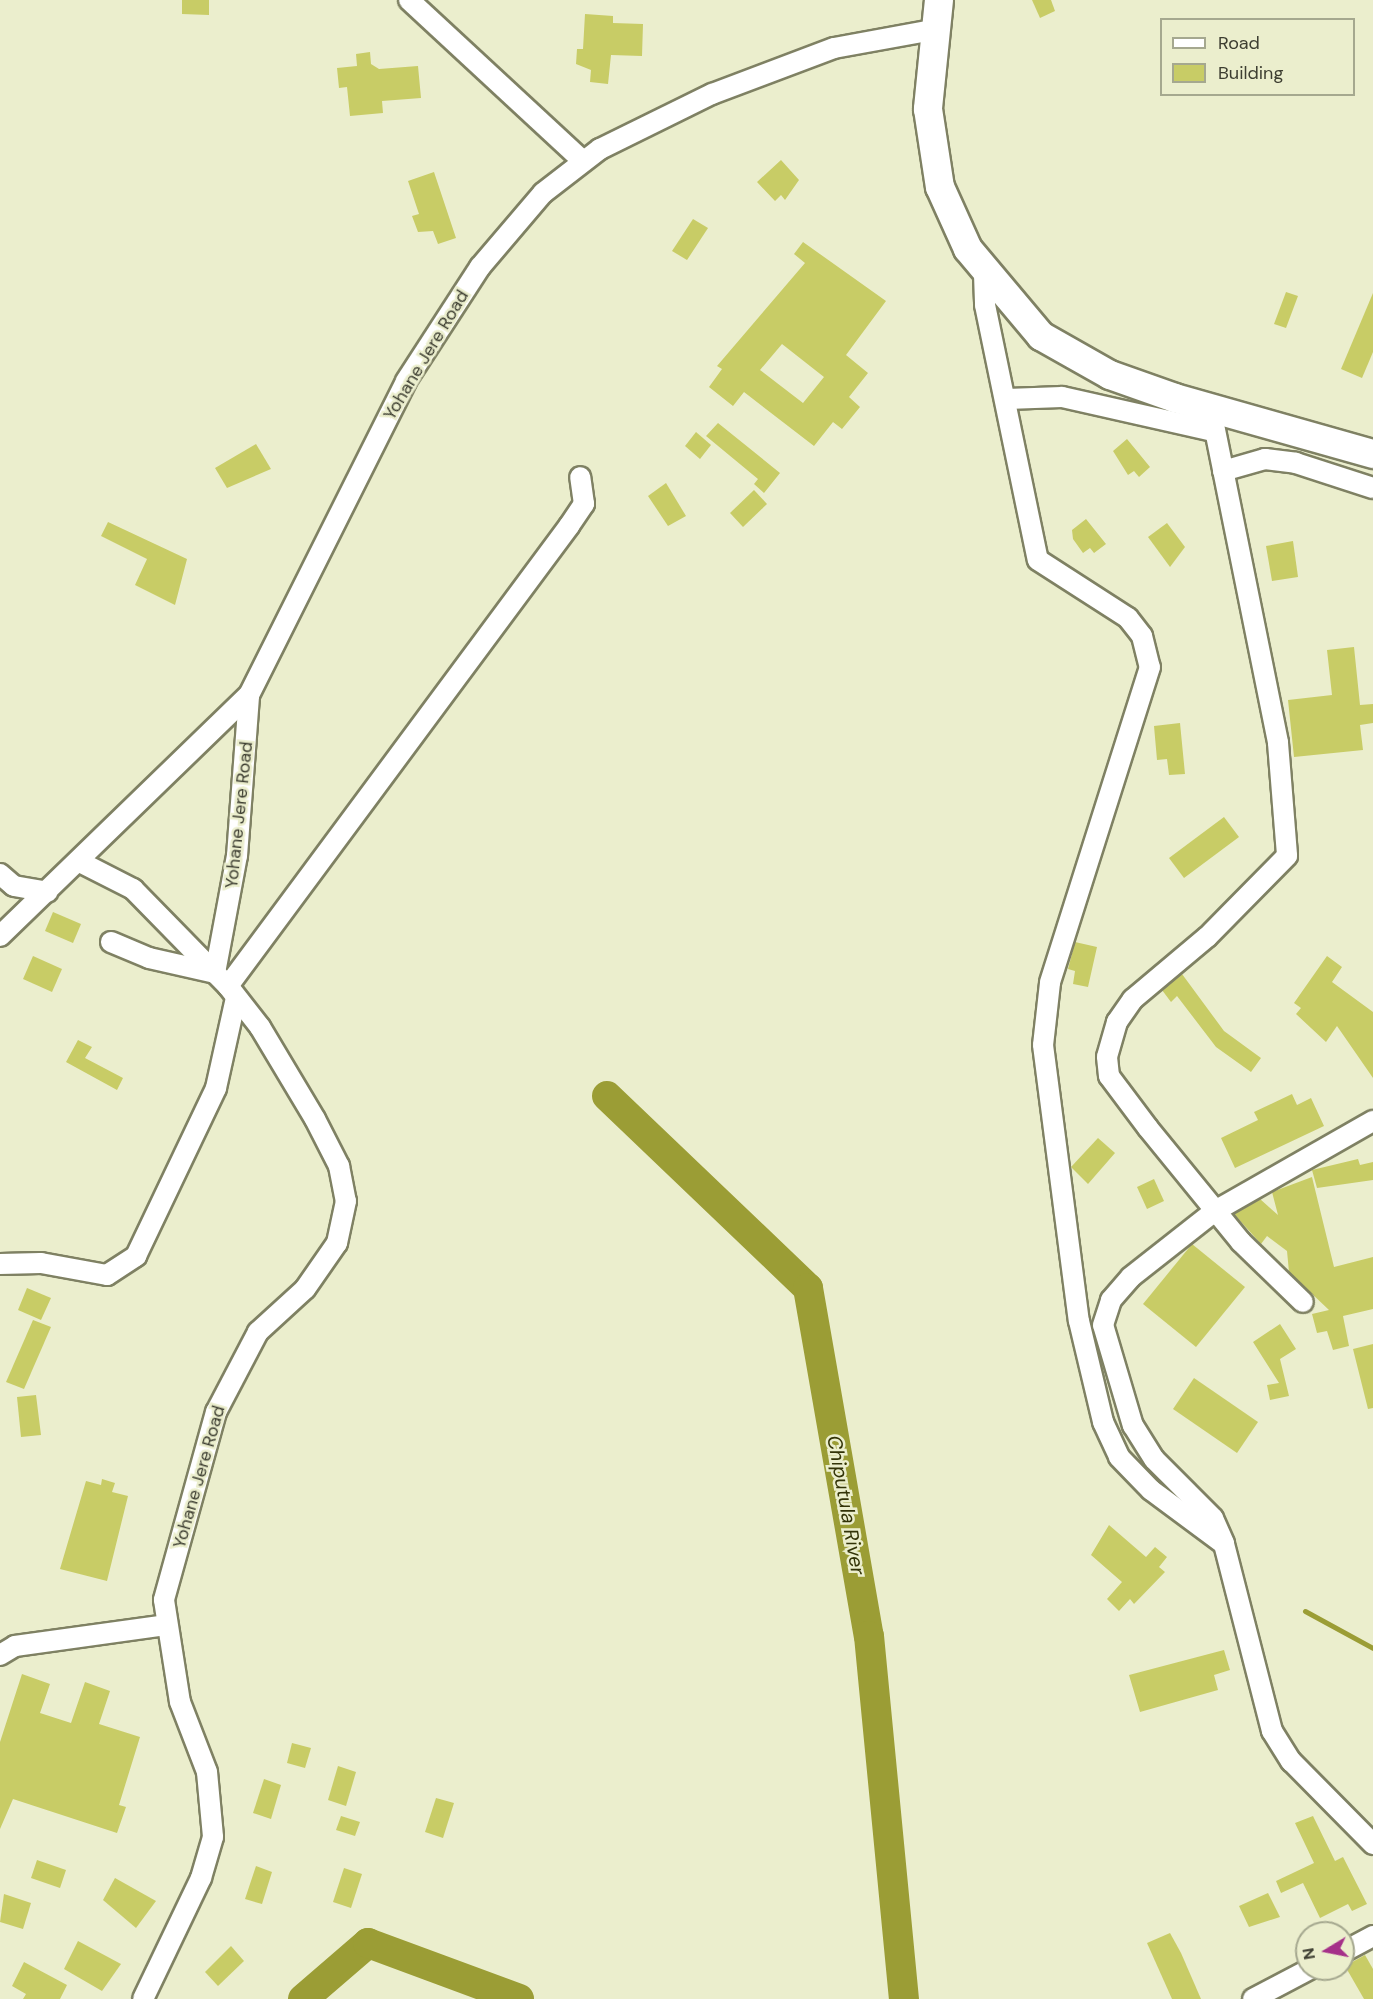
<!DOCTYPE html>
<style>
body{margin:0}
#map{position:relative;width:1373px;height:1999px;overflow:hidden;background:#ebeecd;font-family:"DM Sans",sans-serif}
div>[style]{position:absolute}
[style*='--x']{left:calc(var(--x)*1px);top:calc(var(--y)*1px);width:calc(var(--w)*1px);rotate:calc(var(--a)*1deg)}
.stream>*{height:5px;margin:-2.5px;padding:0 2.5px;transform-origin:2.5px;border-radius:2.5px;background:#9b9d35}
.river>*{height:30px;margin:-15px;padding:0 15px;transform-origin:15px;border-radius:15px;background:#9b9d35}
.building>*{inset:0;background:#c8cc66}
.roads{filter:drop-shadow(2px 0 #7f8163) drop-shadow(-2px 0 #7f8163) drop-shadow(0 2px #7f8163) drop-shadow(0 -2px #7f8163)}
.street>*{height:20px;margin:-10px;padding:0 10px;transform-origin:10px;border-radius:10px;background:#fff}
.secondary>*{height:28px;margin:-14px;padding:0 14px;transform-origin:14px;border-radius:14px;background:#fff}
span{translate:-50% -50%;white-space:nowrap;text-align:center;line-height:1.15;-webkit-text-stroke:5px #ebeecd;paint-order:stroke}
.street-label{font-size:18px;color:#3d3e31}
.water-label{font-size:20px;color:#323307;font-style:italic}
.legend{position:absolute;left:1160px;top:18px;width:195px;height:78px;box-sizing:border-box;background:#ebeecd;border:2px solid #a5a88f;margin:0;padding:8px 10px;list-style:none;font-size:18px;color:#3d3e31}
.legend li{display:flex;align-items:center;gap:12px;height:30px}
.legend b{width:30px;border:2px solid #a5a88f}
.north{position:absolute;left:1295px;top:1921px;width:60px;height:60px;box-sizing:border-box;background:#ebeecd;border:2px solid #a5a88f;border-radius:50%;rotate:260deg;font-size:16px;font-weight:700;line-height:24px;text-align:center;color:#3d3e31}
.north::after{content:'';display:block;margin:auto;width:21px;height:27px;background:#a53089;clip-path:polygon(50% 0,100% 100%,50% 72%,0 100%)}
</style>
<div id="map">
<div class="stream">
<i style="--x:1305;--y:1611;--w:77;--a:28.6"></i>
</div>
<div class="river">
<i style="--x:607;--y:1096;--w:278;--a:43.7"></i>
<i style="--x:808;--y:1288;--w:353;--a:80.1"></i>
<i style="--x:869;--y:1636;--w:365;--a:84.5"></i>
<i style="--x:303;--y:1999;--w:86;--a:-40.7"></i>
<i style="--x:368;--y:1943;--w:161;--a:20.3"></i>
</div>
<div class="building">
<i style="clip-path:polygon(182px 0,209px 0,209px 15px,182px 14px)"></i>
<i style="clip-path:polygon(1032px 0,1051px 0,1055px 11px,1040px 18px)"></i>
<i style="clip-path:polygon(585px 14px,613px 16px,613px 23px,643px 24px,642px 56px,611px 55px,608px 84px,590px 82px,591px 70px,576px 64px,577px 49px,583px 49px)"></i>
<i style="clip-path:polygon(370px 52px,371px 64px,379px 69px,418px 66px,421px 98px,382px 101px,383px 113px,350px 116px,347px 87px,339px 88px,337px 68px,357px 66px,356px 54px)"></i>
<i style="clip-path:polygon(781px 160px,799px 180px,785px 200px,781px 195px,775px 201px,757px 182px)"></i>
<i style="clip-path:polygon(434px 172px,456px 238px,438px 244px,433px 231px,418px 232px,412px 216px,419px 214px,408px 181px)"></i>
<i style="clip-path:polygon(693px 219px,708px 228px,687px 260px,672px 251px)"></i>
<i style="clip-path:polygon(evenodd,803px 242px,886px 301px,846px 355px,868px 373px,849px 397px,860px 407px,842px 429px,833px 422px,814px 446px,744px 392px,733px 406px,709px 387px,722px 369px,717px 366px,805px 263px,794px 254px,803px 242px,782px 344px,824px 377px,803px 403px,760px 370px,782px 344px)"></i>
<i style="clip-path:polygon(1286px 292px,1298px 296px,1286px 328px,1274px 324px)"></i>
<i style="clip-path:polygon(1373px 293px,1373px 352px,1362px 378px,1341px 369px)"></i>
<i style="clip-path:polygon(718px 423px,780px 473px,764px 493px,754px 484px,758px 479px,706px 436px)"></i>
<i style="clip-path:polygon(696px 432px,711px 445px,700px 459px,685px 446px)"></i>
<i style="clip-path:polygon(1127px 439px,1150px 467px,1139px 477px,1134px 471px,1128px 475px,1113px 451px)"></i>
<i style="clip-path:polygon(256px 444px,271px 469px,227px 488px,215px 468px)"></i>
<i style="clip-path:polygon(666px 483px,686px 516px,668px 526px,648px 496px)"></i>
<i style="clip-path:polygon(754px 490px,767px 504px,743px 527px,730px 513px)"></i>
<i style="clip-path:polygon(1086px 519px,1106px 544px,1094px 553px,1090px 548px,1083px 553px,1073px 539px,1072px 530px)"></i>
<i style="clip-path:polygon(108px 522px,187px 559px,175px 605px,135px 585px,147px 559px,101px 536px)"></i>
<i style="clip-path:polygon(1167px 523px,1185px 547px,1170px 567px,1148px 537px)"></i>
<i style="clip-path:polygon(1293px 541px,1298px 577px,1272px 581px,1266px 546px)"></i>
<i style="clip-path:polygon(1354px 647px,1360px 705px,1373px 704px,1373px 723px,1360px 725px,1363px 750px,1294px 757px,1288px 700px,1332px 695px,1327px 650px)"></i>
<i style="clip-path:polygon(1180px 723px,1185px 774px,1169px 775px,1167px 759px,1157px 760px,1154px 726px)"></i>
<i style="clip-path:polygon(1224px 817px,1239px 837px,1184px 878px,1169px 858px)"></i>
<i style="clip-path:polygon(53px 912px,81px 924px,73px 943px,45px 931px)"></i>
<i style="clip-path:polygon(1075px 942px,1097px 947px,1088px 987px,1073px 984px,1075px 971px,1068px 969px)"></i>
<i style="clip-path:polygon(33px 956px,62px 969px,52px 992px,23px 979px)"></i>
<i style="clip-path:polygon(1327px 956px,1342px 967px,1332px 982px,1373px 1012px,1373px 1078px,1337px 1026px,1326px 1042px,1296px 1014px,1301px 1008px,1294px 1003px)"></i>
<i style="clip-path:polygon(1182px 974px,1224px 1031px,1261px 1058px,1251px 1072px,1216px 1047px,1177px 996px,1171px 1002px,1162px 990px)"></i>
<i style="clip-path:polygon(78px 1040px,92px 1047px,85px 1058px,123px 1078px,117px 1090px,66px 1062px)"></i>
<i style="clip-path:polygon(1292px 1094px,1297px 1105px,1311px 1098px,1324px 1126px,1235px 1168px,1221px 1138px,1258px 1120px,1254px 1112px)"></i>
<i style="clip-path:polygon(1098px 1138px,1115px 1153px,1088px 1184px,1071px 1167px)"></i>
<i style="clip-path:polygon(1358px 1159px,1360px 1165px,1373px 1162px,1373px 1180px,1317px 1188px,1312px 1170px)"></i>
<i style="clip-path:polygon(1312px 1177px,1334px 1267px,1373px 1257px,1373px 1309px,1343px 1316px,1349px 1346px,1333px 1350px,1327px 1331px,1317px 1333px,1312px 1314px,1329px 1310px,1289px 1272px,1287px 1251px,1267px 1236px,1261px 1244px,1234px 1214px,1260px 1199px,1278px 1215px,1272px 1192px)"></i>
<i style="clip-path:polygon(1154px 1179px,1164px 1201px,1147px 1209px,1137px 1187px)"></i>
<i style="clip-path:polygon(1192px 1244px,1245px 1287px,1196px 1347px,1143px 1304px)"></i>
<i style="clip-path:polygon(27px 1288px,51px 1298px,41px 1320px,18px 1310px)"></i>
<i style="clip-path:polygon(33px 1320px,51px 1327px,24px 1389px,6px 1382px)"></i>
<i style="clip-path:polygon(1280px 1324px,1296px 1349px,1280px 1359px,1289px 1396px,1270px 1400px,1267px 1385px,1279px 1383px,1253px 1342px)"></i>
<i style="clip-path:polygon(1373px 1344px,1373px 1408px,1368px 1409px,1353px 1349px)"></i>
<i style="clip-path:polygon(1194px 1378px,1258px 1422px,1237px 1453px,1173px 1409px)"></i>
<i style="clip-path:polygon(36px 1395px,41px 1435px,21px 1437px,17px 1397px)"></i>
<i style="clip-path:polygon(102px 1479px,115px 1483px,112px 1492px,128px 1496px,107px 1581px,60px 1569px,86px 1481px,101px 1485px)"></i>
<i style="clip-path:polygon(1109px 1525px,1146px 1557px,1155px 1547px,1167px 1557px,1159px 1567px,1165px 1572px,1134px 1604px,1130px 1599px,1119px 1611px,1107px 1599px,1122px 1582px,1091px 1555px)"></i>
<i style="clip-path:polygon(1224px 1650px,1230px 1670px,1214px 1675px,1218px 1690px,1140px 1712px,1129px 1675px)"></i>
<i style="clip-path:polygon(22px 1674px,50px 1684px,40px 1713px,71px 1723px,85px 1682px,110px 1691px,99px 1724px,140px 1737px,119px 1805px,126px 1807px,117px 1833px,13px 1799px,0 1829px,0 1742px)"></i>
<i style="clip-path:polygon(292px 1743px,311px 1748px,305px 1768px,287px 1763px)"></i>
<i style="clip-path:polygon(338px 1766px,356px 1772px,346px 1806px,328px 1800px)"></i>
<i style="clip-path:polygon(264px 1779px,281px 1785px,271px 1819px,253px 1813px)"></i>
<i style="clip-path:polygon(436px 1798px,454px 1803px,443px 1838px,425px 1832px)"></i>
<i style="clip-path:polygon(341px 1816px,360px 1822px,355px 1836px,336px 1830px)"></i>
<i style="clip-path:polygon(1313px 1816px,1335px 1861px,1343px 1857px,1367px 1904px,1352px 1911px,1348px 1904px,1320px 1918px,1303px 1883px,1281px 1893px,1276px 1881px,1314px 1863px,1295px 1823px)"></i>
<i style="clip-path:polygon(37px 1860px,66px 1870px,60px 1888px,31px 1878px)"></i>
<i style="clip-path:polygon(256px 1866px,272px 1872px,262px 1904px,245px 1899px)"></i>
<i style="clip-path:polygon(344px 1868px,362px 1874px,351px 1908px,333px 1902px)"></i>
<i style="clip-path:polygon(115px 1878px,156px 1901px,136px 1928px,103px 1900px)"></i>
<i style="clip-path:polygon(1268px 1893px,1280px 1917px,1249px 1927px,1239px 1906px)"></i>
<i style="clip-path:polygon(4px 1894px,31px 1903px,23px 1929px,0 1922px)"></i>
<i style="clip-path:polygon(1170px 1933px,1181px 1953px,1201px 1999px,1172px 1999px,1147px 1943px)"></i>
<i style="clip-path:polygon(78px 1941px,121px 1964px,102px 1991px,64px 1969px)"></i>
<i style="clip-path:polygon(231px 1946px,244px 1961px,218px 1986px,205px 1972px)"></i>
<i style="clip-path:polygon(1365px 1955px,1373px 1969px,1373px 1999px,1364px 1999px,1345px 1966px)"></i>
<i style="clip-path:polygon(24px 1962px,67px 1985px,60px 1999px,23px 1999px,26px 1994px,12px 1986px)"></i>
</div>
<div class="roads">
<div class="street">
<i style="--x:409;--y:0;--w:236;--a:42.8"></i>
<i style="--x:984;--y:274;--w:31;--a:88"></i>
<i style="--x:985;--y:305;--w:260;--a:78.3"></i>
<i style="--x:1038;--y:560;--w:107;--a:32.8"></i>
<i style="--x:1128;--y:618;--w:23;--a:52"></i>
<i style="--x:1142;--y:636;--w:32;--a:76"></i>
<i style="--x:1150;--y:667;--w:331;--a:107.6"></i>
<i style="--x:1050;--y:983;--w:62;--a:96.4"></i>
<i style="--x:1043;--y:1045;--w:278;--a:82.6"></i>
<i style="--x:1079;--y:1321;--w:104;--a:76.6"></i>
<i style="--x:1103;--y:1422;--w:38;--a:65"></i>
<i style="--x:1119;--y:1457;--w:46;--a:45.9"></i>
<i style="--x:1151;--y:1490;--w:91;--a:36.5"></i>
<i style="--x:1224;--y:1544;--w:193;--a:75.6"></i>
<i style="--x:1272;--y:1731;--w:36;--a:58"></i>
<i style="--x:1291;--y:1761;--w:117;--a:45.3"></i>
<i style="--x:1007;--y:399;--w:55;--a:-2.1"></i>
<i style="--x:1062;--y:397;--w:155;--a:12.7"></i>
<i style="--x:1211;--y:410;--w:340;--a:78.6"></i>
<i style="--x:1278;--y:743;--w:113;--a:85.4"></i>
<i style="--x:1287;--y:856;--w:114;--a:134.6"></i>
<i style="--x:1207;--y:937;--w:97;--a:140"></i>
<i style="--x:1133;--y:999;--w:28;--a:125"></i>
<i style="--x:1117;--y:1022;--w:36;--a:106"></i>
<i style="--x:1107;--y:1057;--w:19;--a:84"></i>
<i style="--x:1109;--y:1076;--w:65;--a:53.1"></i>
<i style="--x:1148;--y:1128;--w:147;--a:50.8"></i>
<i style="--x:1241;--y:1242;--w:86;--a:44.1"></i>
<i style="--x:1223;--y:471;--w:44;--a:-15.9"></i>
<i style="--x:1265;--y:459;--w:31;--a:7"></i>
<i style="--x:1296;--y:463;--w:81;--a:18"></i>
<i style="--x:78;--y:861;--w:62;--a:27"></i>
<i style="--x:133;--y:889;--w:136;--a:45.6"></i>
<i style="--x:228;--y:986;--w:52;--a:52"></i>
<i style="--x:260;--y:1027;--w:107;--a:59.1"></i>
<i style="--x:315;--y:1119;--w:53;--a:62.9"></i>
<i style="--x:339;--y:1166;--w:36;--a:79"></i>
<i style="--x:346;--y:1201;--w:43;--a:102.1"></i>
<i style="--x:337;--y:1243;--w:56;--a:124.8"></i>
<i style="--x:305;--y:1289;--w:64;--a:137.5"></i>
<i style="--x:258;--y:1332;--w:90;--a:117.7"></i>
<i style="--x:216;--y:1412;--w:195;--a:105.5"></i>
<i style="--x:164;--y:1600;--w:103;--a:81.1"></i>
<i style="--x:180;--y:1702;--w:75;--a:68.9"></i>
<i style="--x:207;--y:1772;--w:65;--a:84.7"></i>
<i style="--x:213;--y:1837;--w:43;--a:106.3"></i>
<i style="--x:201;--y:1878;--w:134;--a:115.6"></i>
<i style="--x:0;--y:874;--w:18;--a:41"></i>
<i style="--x:14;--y:886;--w:34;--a:10"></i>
<i style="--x:0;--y:936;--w:347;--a:-44.1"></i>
<i style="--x:111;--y:942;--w:41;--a:22.8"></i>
<i style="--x:149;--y:958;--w:68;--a:12.8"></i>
<i style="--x:215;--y:973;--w:119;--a:-79.4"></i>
<i style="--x:237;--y:856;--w:161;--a:-85.7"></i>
<i style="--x:249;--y:695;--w:351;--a:-63.4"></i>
<i style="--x:406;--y:381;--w:136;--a:-57"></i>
<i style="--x:480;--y:267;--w:97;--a:-49.6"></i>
<i style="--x:543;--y:193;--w:72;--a:-37.7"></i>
<i style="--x:600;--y:149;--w:125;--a:-26.2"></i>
<i style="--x:712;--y:94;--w:130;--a:-20.7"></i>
<i style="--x:834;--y:48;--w:101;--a:-10.3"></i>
<i style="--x:228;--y:986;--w:573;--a:-53.45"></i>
<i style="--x:569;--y:526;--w:27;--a:-56"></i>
<i style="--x:584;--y:504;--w:27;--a:-98"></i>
<i style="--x:0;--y:1264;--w:41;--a:-1.4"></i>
<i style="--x:41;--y:1263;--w:67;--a:10.3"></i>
<i style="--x:107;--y:1275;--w:35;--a:-33"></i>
<i style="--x:136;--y:1256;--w:186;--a:-64.5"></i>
<i style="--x:216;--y:1088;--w:92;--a:-77.5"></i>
<i style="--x:1224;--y:1543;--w:27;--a:-114"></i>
<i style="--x:1213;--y:1518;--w:83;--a:-135"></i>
<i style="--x:1154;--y:1459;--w:39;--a:-122"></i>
<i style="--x:1133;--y:1426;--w:105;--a:-106.5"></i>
<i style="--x:1103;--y:1325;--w:26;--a:-72"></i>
<i style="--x:1111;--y:1300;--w:30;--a:-49"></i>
<i style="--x:1131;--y:1277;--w:107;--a:-38.2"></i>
<i style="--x:1215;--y:1211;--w:182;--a:-29.7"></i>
<i style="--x:0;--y:1655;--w:17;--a:-31"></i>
<i style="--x:15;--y:1646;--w:152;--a:-7.9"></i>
<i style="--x:1343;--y:1952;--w:34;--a:-28"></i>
<i style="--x:1253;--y:1999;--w:64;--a:-27.8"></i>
</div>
<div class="secondary">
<i style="--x:939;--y:0;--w:110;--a:95.8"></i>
<i style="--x:928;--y:109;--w:79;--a:81.3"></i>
<i style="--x:940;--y:187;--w:68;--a:65.7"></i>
<i style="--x:968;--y:249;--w:114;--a:50"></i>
<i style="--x:1041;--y:336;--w:79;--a:29.5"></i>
<i style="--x:1110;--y:375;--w:69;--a:19.5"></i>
<i style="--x:1175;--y:398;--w:206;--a:15.8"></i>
</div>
</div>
<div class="street-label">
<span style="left:426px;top:355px;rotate:-59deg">Yohane Jere Road</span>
<span style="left:239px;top:815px;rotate:-84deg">Yohane Jere Road</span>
<span style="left:199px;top:1477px;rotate:-74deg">Yohane Jere Road</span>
</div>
<div class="water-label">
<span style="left:846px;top:1505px;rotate:80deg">Chiputula River</span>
</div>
<ul class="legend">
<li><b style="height:8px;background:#fff"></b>Road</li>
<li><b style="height:16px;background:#c8cc66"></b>Building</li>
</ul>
<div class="north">N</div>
</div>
